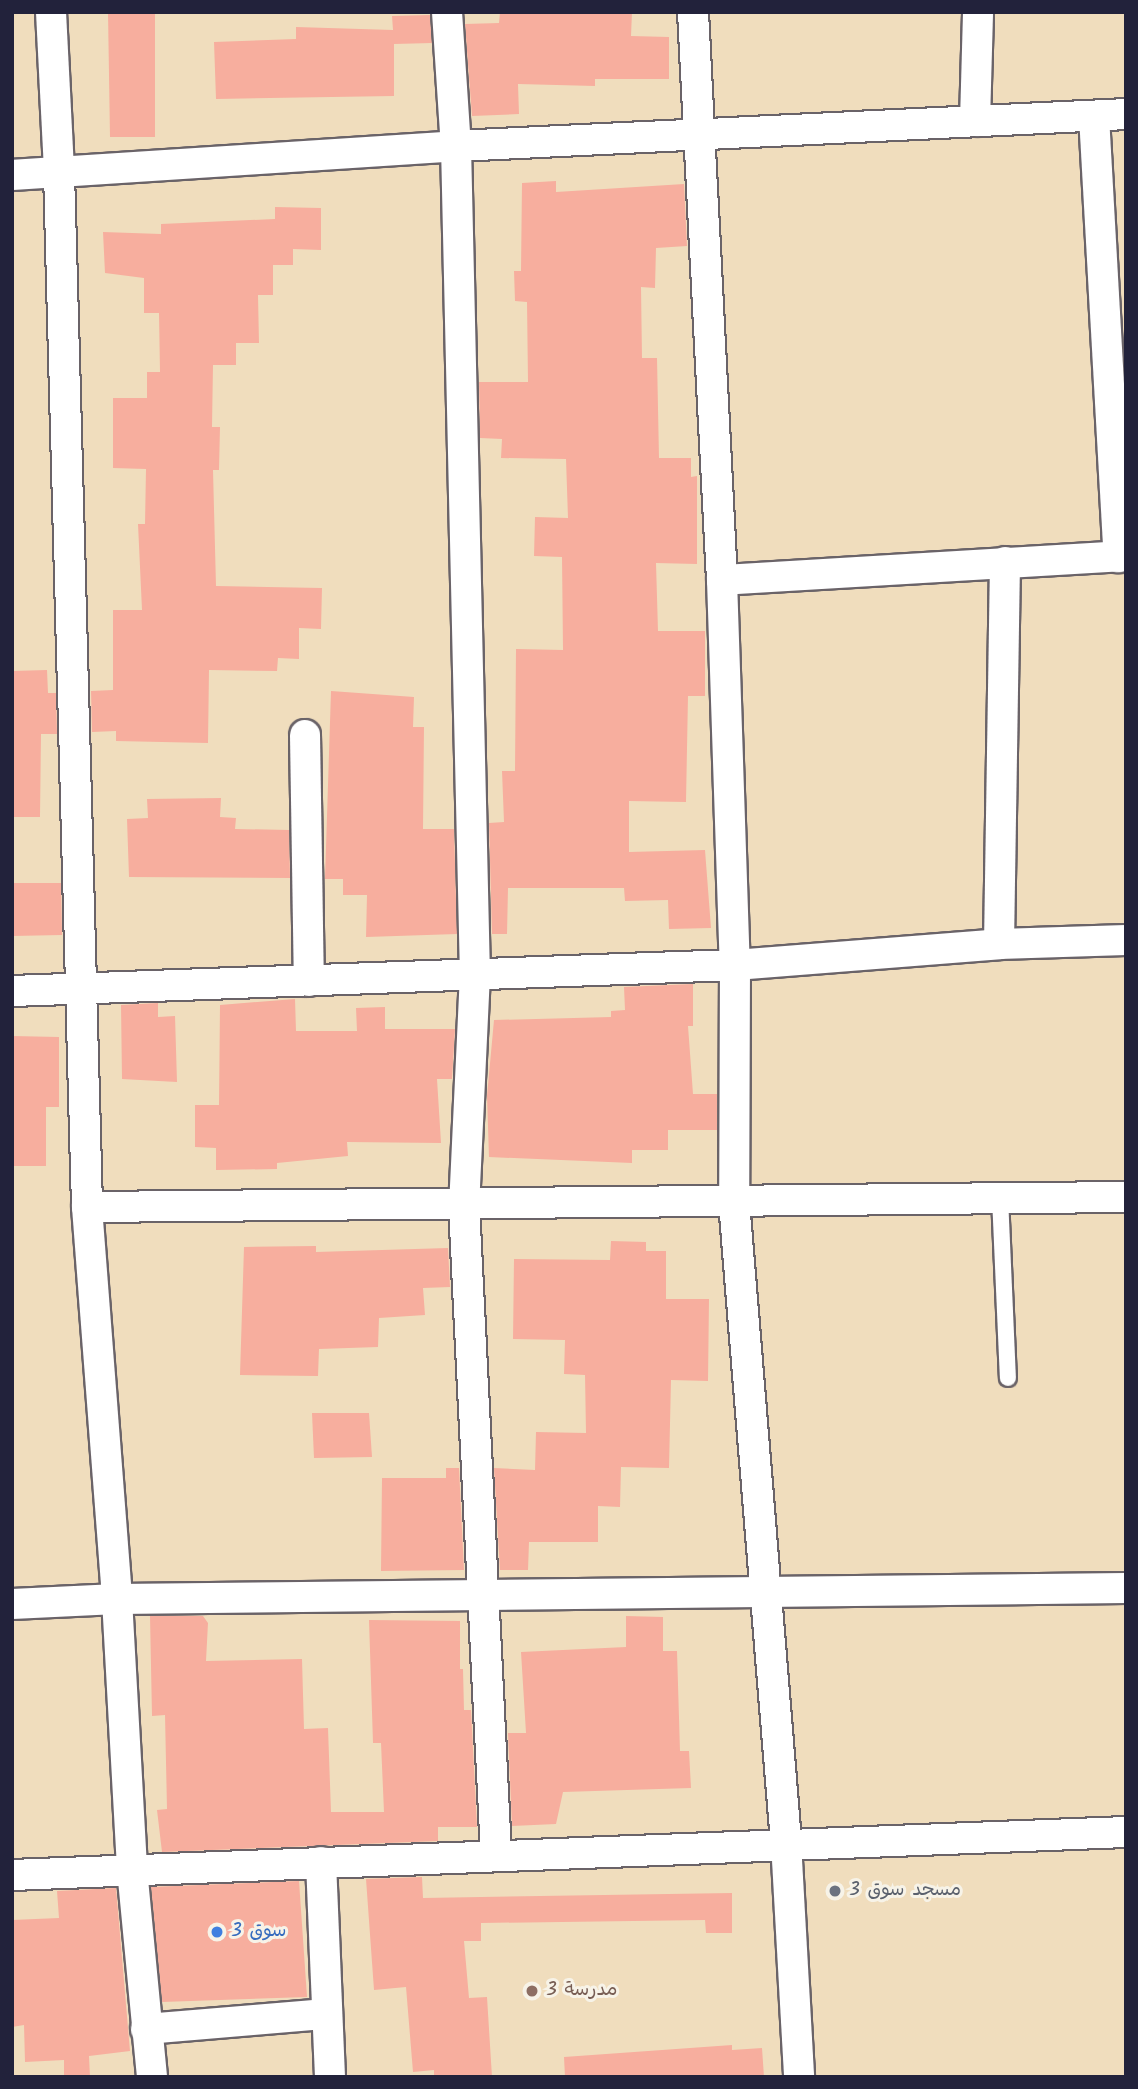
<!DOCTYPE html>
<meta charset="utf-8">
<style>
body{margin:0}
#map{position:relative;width:1138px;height:2089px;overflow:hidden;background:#f0ddbd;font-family:Kalam,"Playpen Sans Arabic",sans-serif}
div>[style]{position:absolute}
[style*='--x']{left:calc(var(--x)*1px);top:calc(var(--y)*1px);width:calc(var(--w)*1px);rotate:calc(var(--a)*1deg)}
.building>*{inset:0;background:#f7ae9e}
.roads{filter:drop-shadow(2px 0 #6a6368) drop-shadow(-2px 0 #6a6368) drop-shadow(0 2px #6a6368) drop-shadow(0 -2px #6a6368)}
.service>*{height:16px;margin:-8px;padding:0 8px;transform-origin:8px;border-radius:8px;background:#fff}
.minor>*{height:30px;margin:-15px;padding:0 15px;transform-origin:15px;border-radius:15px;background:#fff}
.dots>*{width:19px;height:19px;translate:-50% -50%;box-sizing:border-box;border:4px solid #f7f3e8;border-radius:50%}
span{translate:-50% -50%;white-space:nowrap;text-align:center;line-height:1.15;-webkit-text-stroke:6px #f7f3e8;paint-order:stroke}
.worship-label{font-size:19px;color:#5b616d}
.left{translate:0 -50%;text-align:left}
.shop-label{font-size:19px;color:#366cbe}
.education-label{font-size:19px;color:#785e54}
.frame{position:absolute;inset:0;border:14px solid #22223b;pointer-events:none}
</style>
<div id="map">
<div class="building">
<i style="clip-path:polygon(108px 12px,155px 12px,155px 137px,110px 137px)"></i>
<i style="clip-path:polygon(500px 12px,632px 12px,631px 36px,669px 37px,669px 79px,595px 79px,595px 86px,518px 84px,519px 114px,472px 116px,465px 24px,499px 23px)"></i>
<i style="clip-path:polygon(430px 15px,432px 43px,394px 44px,394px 96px,216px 99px,214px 42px,296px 39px,296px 27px,393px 30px,392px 16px)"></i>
<i style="clip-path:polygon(556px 181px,556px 192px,684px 184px,687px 246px,656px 248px,655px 288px,641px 287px,642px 358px,657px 358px,659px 458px,691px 458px,691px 477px,697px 476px,697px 564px,656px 563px,658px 631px,705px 631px,705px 696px,688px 696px,686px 802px,629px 801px,629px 852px,705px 850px,711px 928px,669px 929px,668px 900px,625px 901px,624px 888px,508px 888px,507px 934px,492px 934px,489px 823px,504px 822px,502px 771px,515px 771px,516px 649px,563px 650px,562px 557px,534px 556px,535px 517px,568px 518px,566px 459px,501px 458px,502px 439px,480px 438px,479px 382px,528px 382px,527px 302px,515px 301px,514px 271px,521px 271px,522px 183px)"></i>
<i style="clip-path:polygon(275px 207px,321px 208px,321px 250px,293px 249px,293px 265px,273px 265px,273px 295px,258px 295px,259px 343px,236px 343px,236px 365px,213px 365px,212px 427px,220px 427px,219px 470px,213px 470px,216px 586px,322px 588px,321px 629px,299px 628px,299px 659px,278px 658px,277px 671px,209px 670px,208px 743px,116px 741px,116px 731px,92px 732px,91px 691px,113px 690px,113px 610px,142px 610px,138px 524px,145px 524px,146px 469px,113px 468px,113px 398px,147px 398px,147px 372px,160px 372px,159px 313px,144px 313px,144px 278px,105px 273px,103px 232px,161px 234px,161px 224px,275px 219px)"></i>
<i style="clip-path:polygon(47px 670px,48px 693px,56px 693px,57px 734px,41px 734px,40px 817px,12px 817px,12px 671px)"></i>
<i style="clip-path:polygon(331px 691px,414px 697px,413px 727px,424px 727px,423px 829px,454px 829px,457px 934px,366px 937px,367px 895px,343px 895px,343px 879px,325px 879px)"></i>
<i style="clip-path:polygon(221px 798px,220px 817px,236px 818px,235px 829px,289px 830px,290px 878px,129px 877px,127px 819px,148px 818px,147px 799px)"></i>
<i style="clip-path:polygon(12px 883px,61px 883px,62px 935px,12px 936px)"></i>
<i style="clip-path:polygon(693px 984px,693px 1026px,688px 1026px,693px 1094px,717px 1094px,717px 1130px,668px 1130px,668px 1150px,632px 1150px,632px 1163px,489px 1157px,487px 1096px,494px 1020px,611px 1017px,611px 1011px,625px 1010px,624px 987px)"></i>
<i style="clip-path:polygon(295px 999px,296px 1031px,357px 1031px,356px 1008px,385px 1007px,385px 1029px,455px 1029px,452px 1079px,437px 1079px,441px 1143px,347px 1142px,348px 1156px,277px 1163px,277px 1169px,216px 1170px,216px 1148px,195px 1147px,195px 1105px,219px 1105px,220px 1005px)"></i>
<i style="clip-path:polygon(158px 1003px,158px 1017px,175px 1016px,177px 1082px,122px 1079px,121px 1005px)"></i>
<i style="clip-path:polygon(12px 1036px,59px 1037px,59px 1107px,46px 1107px,46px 1166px,12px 1166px)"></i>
<i style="clip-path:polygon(611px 1241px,646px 1242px,646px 1251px,666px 1251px,666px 1299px,709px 1299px,708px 1381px,671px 1380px,669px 1468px,621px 1467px,620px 1507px,598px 1506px,598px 1542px,529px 1542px,528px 1570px,500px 1570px,494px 1468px,535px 1470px,536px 1432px,586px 1433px,585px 1375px,564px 1374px,565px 1340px,513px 1339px,514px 1259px,610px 1260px)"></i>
<i style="clip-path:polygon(316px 1246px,316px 1252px,448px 1248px,450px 1287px,423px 1288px,425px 1315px,379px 1318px,378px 1347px,319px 1349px,318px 1376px,240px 1375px,244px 1247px)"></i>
<i style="clip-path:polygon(312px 1413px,369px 1413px,372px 1457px,314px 1458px)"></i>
<i style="clip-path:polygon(446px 1468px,459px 1468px,464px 1570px,381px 1571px,382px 1478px,446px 1478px)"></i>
<i style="clip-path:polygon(150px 1616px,203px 1616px,208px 1623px,206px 1661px,302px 1659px,304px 1729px,328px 1728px,331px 1812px,384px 1812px,381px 1743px,373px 1743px,369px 1620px,460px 1621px,460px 1669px,463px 1669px,464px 1710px,471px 1710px,477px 1827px,438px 1827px,438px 1841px,162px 1852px,157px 1810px,167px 1809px,165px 1715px,152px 1716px)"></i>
<i style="clip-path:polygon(626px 1616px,663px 1617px,663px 1651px,677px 1651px,680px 1751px,689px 1751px,691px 1788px,563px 1792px,556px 1824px,512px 1826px,508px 1733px,526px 1733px,521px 1652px,626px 1647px)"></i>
<i style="clip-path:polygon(422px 1877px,423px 1898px,732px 1893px,732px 1933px,706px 1933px,705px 1920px,481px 1923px,481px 1941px,464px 1941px,469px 1998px,487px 1997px,492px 2077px,434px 2077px,434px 2070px,413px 2072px,406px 1987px,374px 1990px,366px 1879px)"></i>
<i style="clip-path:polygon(299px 1881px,307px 1997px,162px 2002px,151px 1887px)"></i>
<i style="clip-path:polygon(116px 1888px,130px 2051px,89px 2056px,90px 2077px,64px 2077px,64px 2060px,25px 2062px,24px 2025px,12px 2027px,12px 1920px,59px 1918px,57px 1891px)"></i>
<i style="clip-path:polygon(732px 2045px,732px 2050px,762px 2048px,764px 2077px,565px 2077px,564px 2057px)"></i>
</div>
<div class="roads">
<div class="service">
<i style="--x:1000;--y:1197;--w:181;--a:87.5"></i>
</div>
<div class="minor">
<i style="--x:51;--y:12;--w:160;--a:87.1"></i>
<i style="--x:59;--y:172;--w:1035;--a:88.45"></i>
<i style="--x:87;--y:1207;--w:393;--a:85.6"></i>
<i style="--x:117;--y:1599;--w:270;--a:86.8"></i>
<i style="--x:132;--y:1869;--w:209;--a:84.5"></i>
<i style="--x:447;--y:12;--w:134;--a:86.2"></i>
<i style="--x:456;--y:146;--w:828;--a:88.69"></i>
<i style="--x:475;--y:974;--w:232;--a:92.7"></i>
<i style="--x:464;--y:1206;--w:649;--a:87.17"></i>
<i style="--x:693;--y:12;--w:569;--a:87.08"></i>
<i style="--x:722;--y:580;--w:385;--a:88.1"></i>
<i style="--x:735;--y:965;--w:237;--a:90.2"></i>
<i style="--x:734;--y:1202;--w:642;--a:85.35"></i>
<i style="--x:786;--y:1842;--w:235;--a:86.8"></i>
<i style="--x:1094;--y:116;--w:442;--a:86.8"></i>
<i style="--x:975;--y:121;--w:109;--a:-88.4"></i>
<i style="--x:12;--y:175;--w:445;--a:-3.7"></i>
<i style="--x:456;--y:146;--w:671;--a:-2.73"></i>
<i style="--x:722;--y:580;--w:405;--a:-3.4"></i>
<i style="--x:305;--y:735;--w:246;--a:89.1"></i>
<i style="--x:999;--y:944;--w:382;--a:-89.1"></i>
<i style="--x:12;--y:991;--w:723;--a:-2.06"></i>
<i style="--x:735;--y:965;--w:265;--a:-4.5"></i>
<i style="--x:999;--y:944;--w:127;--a:-1.8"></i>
<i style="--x:87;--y:1207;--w:1039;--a:-0.55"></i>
<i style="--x:12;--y:1604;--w:105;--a:-2.7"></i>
<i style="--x:117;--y:1599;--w:1009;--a:-0.62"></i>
<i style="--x:321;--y:1862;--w:215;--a:87.6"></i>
<i style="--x:12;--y:1875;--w:1115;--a:-2.21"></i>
<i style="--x:146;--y:2029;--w:181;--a:-4.8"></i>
</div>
</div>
<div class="dots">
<i style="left:835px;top:1891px;background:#6b7280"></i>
<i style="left:217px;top:1932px;background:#3f7fe0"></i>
<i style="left:532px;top:1991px;background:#8d6e63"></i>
</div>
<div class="worship-label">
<span class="left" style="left:849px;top:1891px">مسجد سوق 3</span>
</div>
<div class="shop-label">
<span class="left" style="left:231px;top:1932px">سوق 3</span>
</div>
<div class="education-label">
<span class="left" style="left:546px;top:1991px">مدرسة 3</span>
</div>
<div class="frame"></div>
</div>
